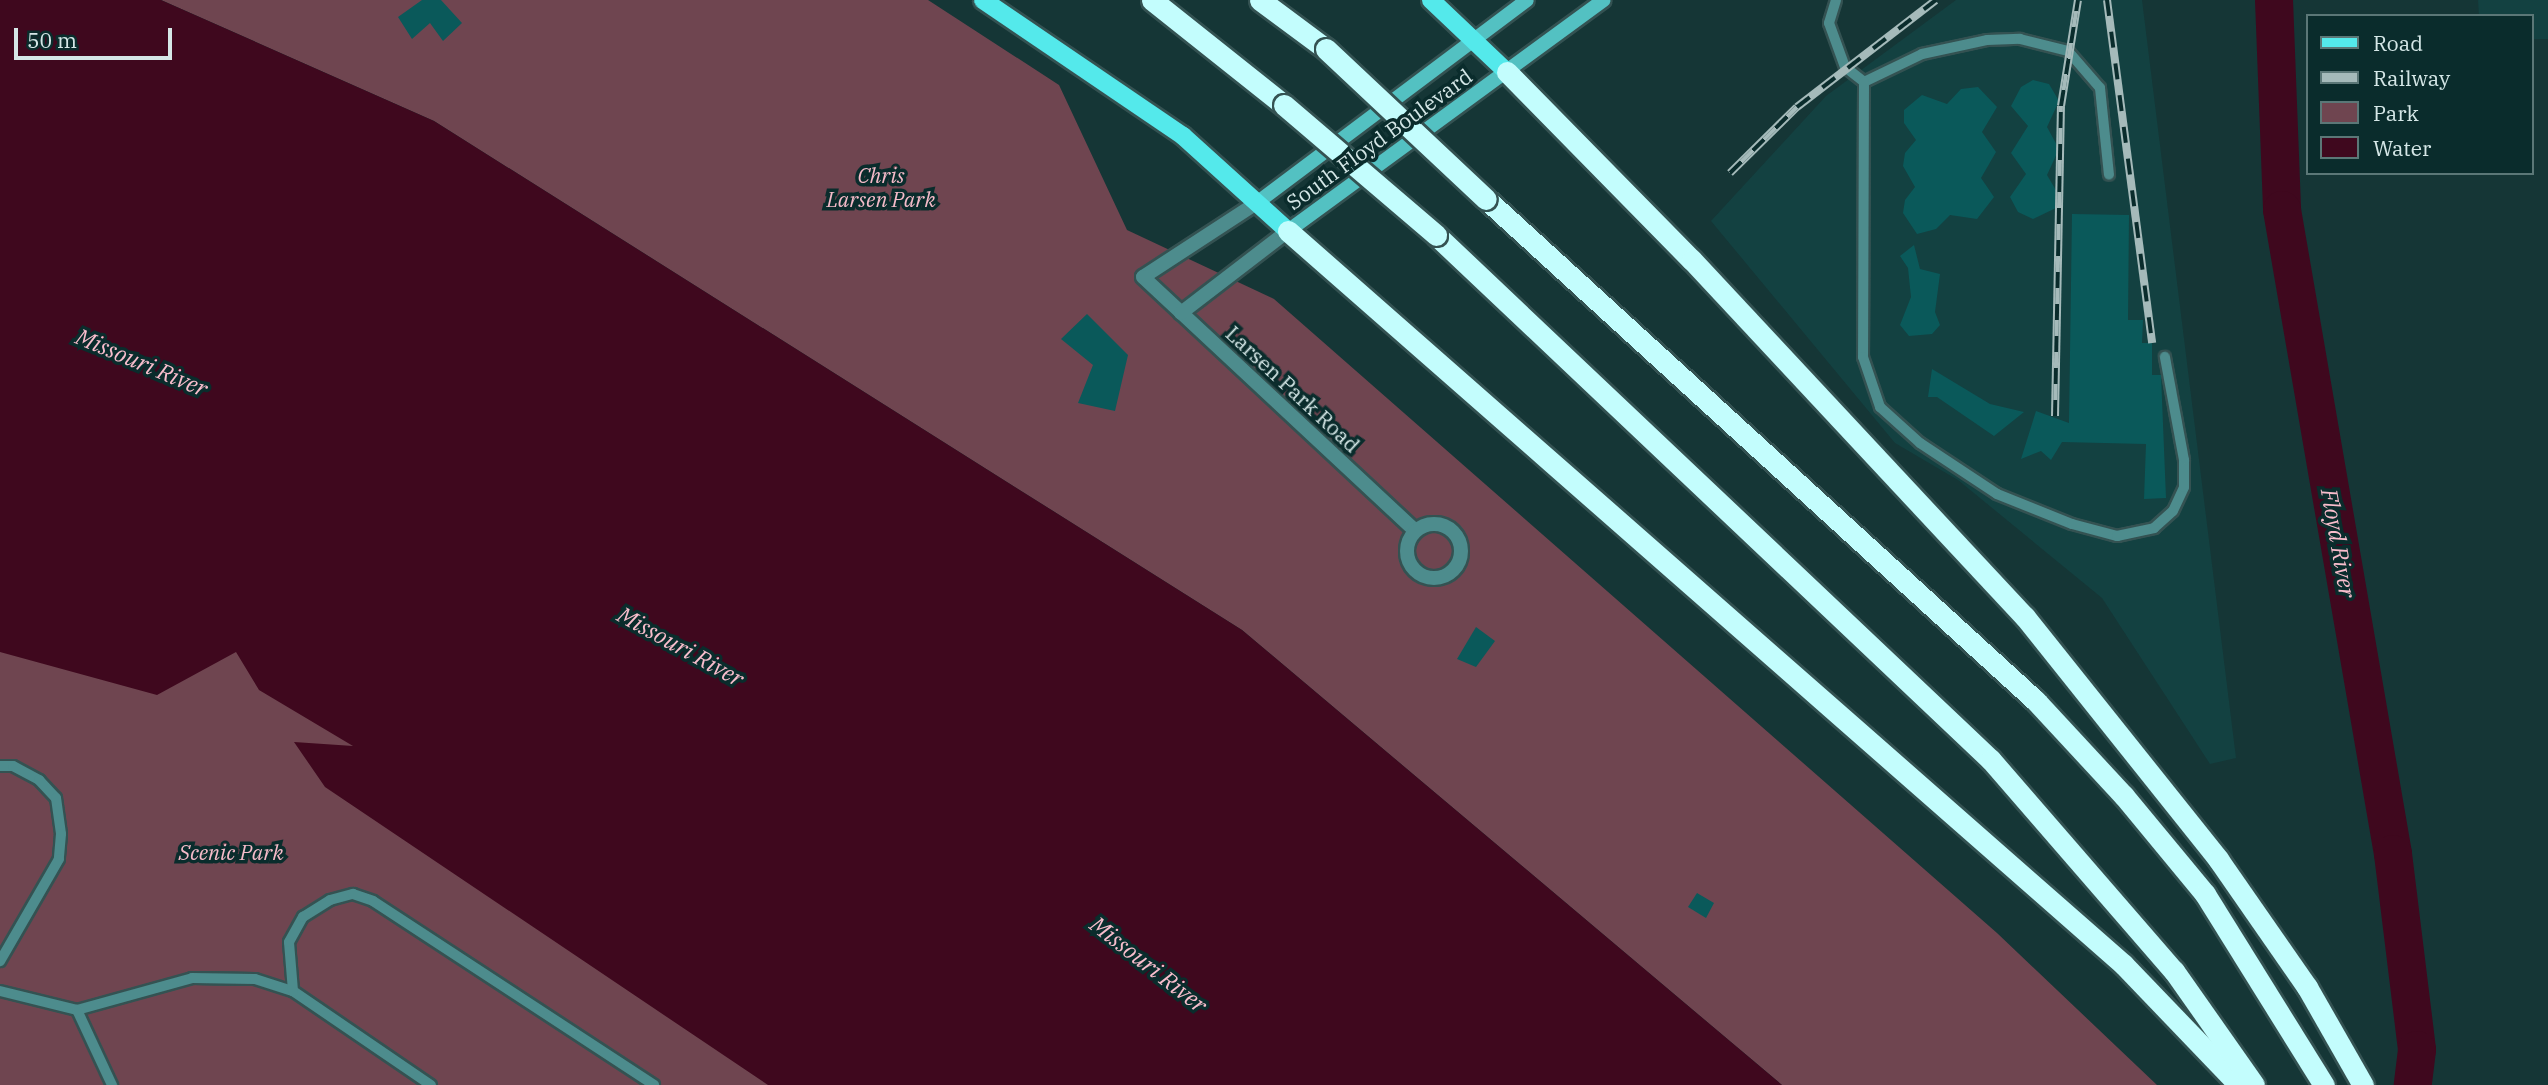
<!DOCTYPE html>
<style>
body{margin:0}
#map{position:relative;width:2548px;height:1085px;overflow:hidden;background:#153636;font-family:"IBM Plex Serif",serif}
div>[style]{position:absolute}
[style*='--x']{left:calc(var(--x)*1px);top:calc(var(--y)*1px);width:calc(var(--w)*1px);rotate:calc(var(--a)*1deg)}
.built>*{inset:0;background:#134141}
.green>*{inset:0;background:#6f4550}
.water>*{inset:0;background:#3f081e}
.river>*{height:38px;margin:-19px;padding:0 19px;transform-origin:19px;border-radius:19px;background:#3f081e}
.building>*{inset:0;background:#0a595a}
.roads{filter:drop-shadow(2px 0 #345252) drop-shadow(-2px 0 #345252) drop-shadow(0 2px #345252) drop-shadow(0 -2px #345252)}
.service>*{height:10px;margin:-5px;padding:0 5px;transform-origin:5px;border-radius:5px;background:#4d8c8d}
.minor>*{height:14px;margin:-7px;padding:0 7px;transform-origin:7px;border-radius:7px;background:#4d8c8d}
.minor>.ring{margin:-7px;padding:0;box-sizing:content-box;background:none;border:14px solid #4d8c8d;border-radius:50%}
.secondary>*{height:14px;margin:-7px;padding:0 7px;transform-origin:7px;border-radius:7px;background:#53c1c2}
.primary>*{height:18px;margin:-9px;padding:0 9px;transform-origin:9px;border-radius:9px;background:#54e9eb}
.motorway>*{height:21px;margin:-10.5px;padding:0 10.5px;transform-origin:10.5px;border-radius:10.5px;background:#c3fdfd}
.rail>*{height:8px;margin-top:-4px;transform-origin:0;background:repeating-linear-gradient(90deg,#0a2c2c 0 16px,#a5baba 0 32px);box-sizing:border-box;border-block:2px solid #a5baba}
.bridges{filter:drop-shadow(2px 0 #345252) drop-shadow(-2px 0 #345252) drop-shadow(0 2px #345252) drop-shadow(0 -2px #345252)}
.motorway-bridge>*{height:21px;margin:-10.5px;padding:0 10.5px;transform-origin:10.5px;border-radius:10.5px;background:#c3fdfd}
span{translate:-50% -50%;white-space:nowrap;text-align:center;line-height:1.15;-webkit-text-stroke:7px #0a2c2c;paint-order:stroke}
.street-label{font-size:21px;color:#d5e7e7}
.park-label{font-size:21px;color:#f5bbc9;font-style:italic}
.water-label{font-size:23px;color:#f8bdcc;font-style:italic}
.legend{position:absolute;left:2306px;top:14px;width:228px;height:161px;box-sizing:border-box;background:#0a2c2c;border:2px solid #5b7777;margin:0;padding:9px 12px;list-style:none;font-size:21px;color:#d5e7e7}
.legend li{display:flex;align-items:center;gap:14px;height:35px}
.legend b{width:35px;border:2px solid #5b7777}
.scale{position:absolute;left:14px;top:28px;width:158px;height:32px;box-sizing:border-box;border:4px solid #d5e7e7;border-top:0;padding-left:9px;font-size:21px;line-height:24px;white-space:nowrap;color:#d5e7e7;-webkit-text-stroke:5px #0a2c2c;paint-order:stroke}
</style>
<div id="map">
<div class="built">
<i style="clip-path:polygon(1956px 0,2142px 0,2236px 758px,2210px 764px,2102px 598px,1958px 480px,1895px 443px,1711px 221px,1826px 96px)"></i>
<i style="clip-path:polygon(2478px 0,2548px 0,2548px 39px,2532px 39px,2532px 16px,2479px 16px)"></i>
</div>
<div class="green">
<i style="clip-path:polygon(161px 0,928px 0,1059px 85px,1127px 230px,1274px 299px,1997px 933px,2157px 1085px,1782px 1085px,1242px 630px,434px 121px)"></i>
<i style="clip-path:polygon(0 463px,965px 1085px,0 1085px)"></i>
</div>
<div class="water">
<i style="clip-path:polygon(0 0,161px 0,434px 121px,1242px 630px,1782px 1085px,768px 1085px,325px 787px,294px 742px,353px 746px,259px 690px,236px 652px,157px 695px,0 652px)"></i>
</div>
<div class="river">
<i style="--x:2274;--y:0;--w:210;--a:87.8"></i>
<i style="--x:2282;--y:210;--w:653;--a:80.22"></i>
<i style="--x:2393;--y:854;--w:197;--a:83"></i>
<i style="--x:2417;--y:1050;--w:35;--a:97"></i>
</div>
<div class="building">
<i style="clip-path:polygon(422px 0,441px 0,462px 23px,443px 41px,430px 23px,412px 39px,398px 17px)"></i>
<i style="clip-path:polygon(2033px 80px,2049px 84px,2059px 101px,2047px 127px,2059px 149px,2047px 175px,2057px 192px,2056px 208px,2033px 219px,2018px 212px,2010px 197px,2026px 174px,2011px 153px,2028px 126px,2011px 106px,2021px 87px)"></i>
<i style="clip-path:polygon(1978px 87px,1997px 107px,1982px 132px,1996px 152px,1981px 178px,1994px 197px,1977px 219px,1950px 215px,1936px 229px,1917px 234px,1903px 213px,1905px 200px,1915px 187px,1903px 166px,1905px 153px,1916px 140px,1904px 123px,1904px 110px,1922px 95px,1947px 104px,1961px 89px)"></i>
<i style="clip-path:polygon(2072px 214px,2129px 215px,2128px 320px,2143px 320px,2142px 343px,2152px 343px,2152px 375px,2161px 375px,2166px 498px,2144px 499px,2146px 444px,2062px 442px,2051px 460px,2041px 451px,2021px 459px,2036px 411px,2069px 423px)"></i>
<i style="clip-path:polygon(1914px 245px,1920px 269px,1940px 274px,1935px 312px,1940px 325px,1932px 334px,1909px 336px,1900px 325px,1911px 297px,1908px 268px,1900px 256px)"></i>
<i style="clip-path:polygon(1087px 314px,1128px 355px,1115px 411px,1078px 403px,1093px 365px,1061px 339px)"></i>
<i style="clip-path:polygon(1932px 369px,1990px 404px,2024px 412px,1994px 436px,1937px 397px,1928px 397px)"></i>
<i style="clip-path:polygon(1476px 627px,1495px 641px,1476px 667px,1457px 659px)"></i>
<i style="clip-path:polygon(1697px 893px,1714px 903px,1706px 918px,1688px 907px)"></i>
</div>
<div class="roads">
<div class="service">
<i style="--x:1836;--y:0;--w:24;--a:107"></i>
<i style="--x:1829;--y:23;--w:47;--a:70"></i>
<i style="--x:1845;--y:67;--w:24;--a:38"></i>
<i style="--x:1864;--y:82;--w:64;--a:-25.8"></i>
<i style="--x:1922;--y:54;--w:66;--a:-12.2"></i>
<i style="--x:1987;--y:40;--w:33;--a:-2"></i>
<i style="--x:2020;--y:39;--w:49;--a:14"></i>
<i style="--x:2068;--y:51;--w:49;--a:49.1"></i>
<i style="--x:2100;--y:88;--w:87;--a:84.1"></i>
<i style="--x:1864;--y:82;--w:275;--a:90.2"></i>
<i style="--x:1863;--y:357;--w:53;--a:71.2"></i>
<i style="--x:1880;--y:407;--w:54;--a:42"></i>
<i style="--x:1920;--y:443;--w:92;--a:33.5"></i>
<i style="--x:1997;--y:494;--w:81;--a:21.8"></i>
<i style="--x:2072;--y:524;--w:47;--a:14.9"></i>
<i style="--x:2117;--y:536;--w:38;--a:-12"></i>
<i style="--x:2154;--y:528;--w:25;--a:-42"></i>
<i style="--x:2173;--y:511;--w:26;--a:-65"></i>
<i style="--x:2184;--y:487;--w:27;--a:-90"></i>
<i style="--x:2184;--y:460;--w:105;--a:-100.5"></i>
<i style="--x:0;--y:766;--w:13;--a:0"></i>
<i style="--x:13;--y:766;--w:30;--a:28"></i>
<i style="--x:39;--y:780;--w:25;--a:47"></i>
<i style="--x:56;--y:798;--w:36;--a:82"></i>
<i style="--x:61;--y:834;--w:25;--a:95"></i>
<i style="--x:59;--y:859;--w:118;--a:120"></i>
<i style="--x:0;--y:991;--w:79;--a:13.9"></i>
<i style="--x:77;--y:1010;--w:119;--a:-15.5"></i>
<i style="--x:192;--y:978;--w:63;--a:0.9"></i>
<i style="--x:255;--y:979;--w:40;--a:18"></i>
<i style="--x:293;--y:991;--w:167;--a:34.3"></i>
<i style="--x:293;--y:991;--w:49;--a:-94.7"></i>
<i style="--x:289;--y:942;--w:29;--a:-61"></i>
<i style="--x:303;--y:917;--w:32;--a:-32"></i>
<i style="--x:330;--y:900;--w:24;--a:-15"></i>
<i style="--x:353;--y:894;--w:21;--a:19"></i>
<i style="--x:373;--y:901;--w:336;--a:33.2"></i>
<i style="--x:77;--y:1010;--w:83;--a:65"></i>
</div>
<div class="minor">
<i style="--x:1258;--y:202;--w:137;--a:146.9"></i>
<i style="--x:1143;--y:277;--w:372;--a:43"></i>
<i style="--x:1181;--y:313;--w:135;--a:-37.5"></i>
<i class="ring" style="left:1407px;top:524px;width:40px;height:40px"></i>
</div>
<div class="secondary">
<i style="--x:1258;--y:202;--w:336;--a:-36.9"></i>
<i style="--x:1288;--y:231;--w:391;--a:-36.2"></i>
</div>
<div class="primary">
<i style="--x:983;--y:0;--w:242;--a:34.2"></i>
<i style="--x:1183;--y:136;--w:142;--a:42.1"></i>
<i style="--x:1431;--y:0;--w:105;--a:43.5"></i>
</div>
<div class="motorway">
<i style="--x:1152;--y:0;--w:169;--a:38.5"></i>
<i style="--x:1260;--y:0;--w:82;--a:36.6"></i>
<i style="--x:1507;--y:72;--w:264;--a:45.5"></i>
<i style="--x:1692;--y:260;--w:488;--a:47"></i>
<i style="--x:2025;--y:617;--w:310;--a:51.4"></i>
<i style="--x:2218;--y:859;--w:156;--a:55.2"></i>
<i style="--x:2307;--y:987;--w:113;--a:60.3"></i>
<i style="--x:1486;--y:199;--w:745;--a:42.39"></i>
<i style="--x:2036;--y:701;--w:129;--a:47.2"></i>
<i style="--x:2124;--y:796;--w:127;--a:50.4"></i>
<i style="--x:2205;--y:894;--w:225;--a:58.1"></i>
<i style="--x:1288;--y:231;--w:1112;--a:41.28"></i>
<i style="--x:2124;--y:965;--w:166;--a:46.2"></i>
<i style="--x:1436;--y:235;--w:764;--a:43.41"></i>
<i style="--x:1991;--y:760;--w:279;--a:49.1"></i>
<i style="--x:2174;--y:971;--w:139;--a:54.9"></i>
</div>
</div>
<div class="rail">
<i style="--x:2107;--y:0;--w:346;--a:82.5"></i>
<i style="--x:1730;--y:173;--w:94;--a:-44.6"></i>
<i style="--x:1797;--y:107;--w:175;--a:-37.6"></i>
<i style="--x:2055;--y:416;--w:310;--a:-88.9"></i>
<i style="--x:2061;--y:106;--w:107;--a:-80.9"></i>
</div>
<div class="bridges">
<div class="motorway-bridge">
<i style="--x:1326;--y:49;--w:219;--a:43.2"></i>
<i style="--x:1284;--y:105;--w:200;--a:40.5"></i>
</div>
</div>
<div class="street-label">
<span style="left:1379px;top:139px;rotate:-36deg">South Floyd Boulevard</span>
<span style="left:1293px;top:389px;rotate:43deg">Larsen Park Road</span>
</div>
<div class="park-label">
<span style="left:881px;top:187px">Chris<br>Larsen Park</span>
<span style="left:231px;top:852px">Scenic Park</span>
</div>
<div class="water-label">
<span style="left:142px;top:362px;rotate:23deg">Missouri River</span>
<span style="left:2339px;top:543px;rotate:80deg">Floyd River</span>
<span style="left:681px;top:646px;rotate:29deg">Missouri River</span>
<span style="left:1149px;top:964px;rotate:38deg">Missouri River</span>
</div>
<ul class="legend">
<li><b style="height:9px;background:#54e9eb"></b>Road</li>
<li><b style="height:9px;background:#a5baba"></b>Railway</li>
<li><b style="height:19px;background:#6f4550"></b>Park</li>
<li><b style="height:19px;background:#3f081e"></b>Water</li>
</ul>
<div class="scale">50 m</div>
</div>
